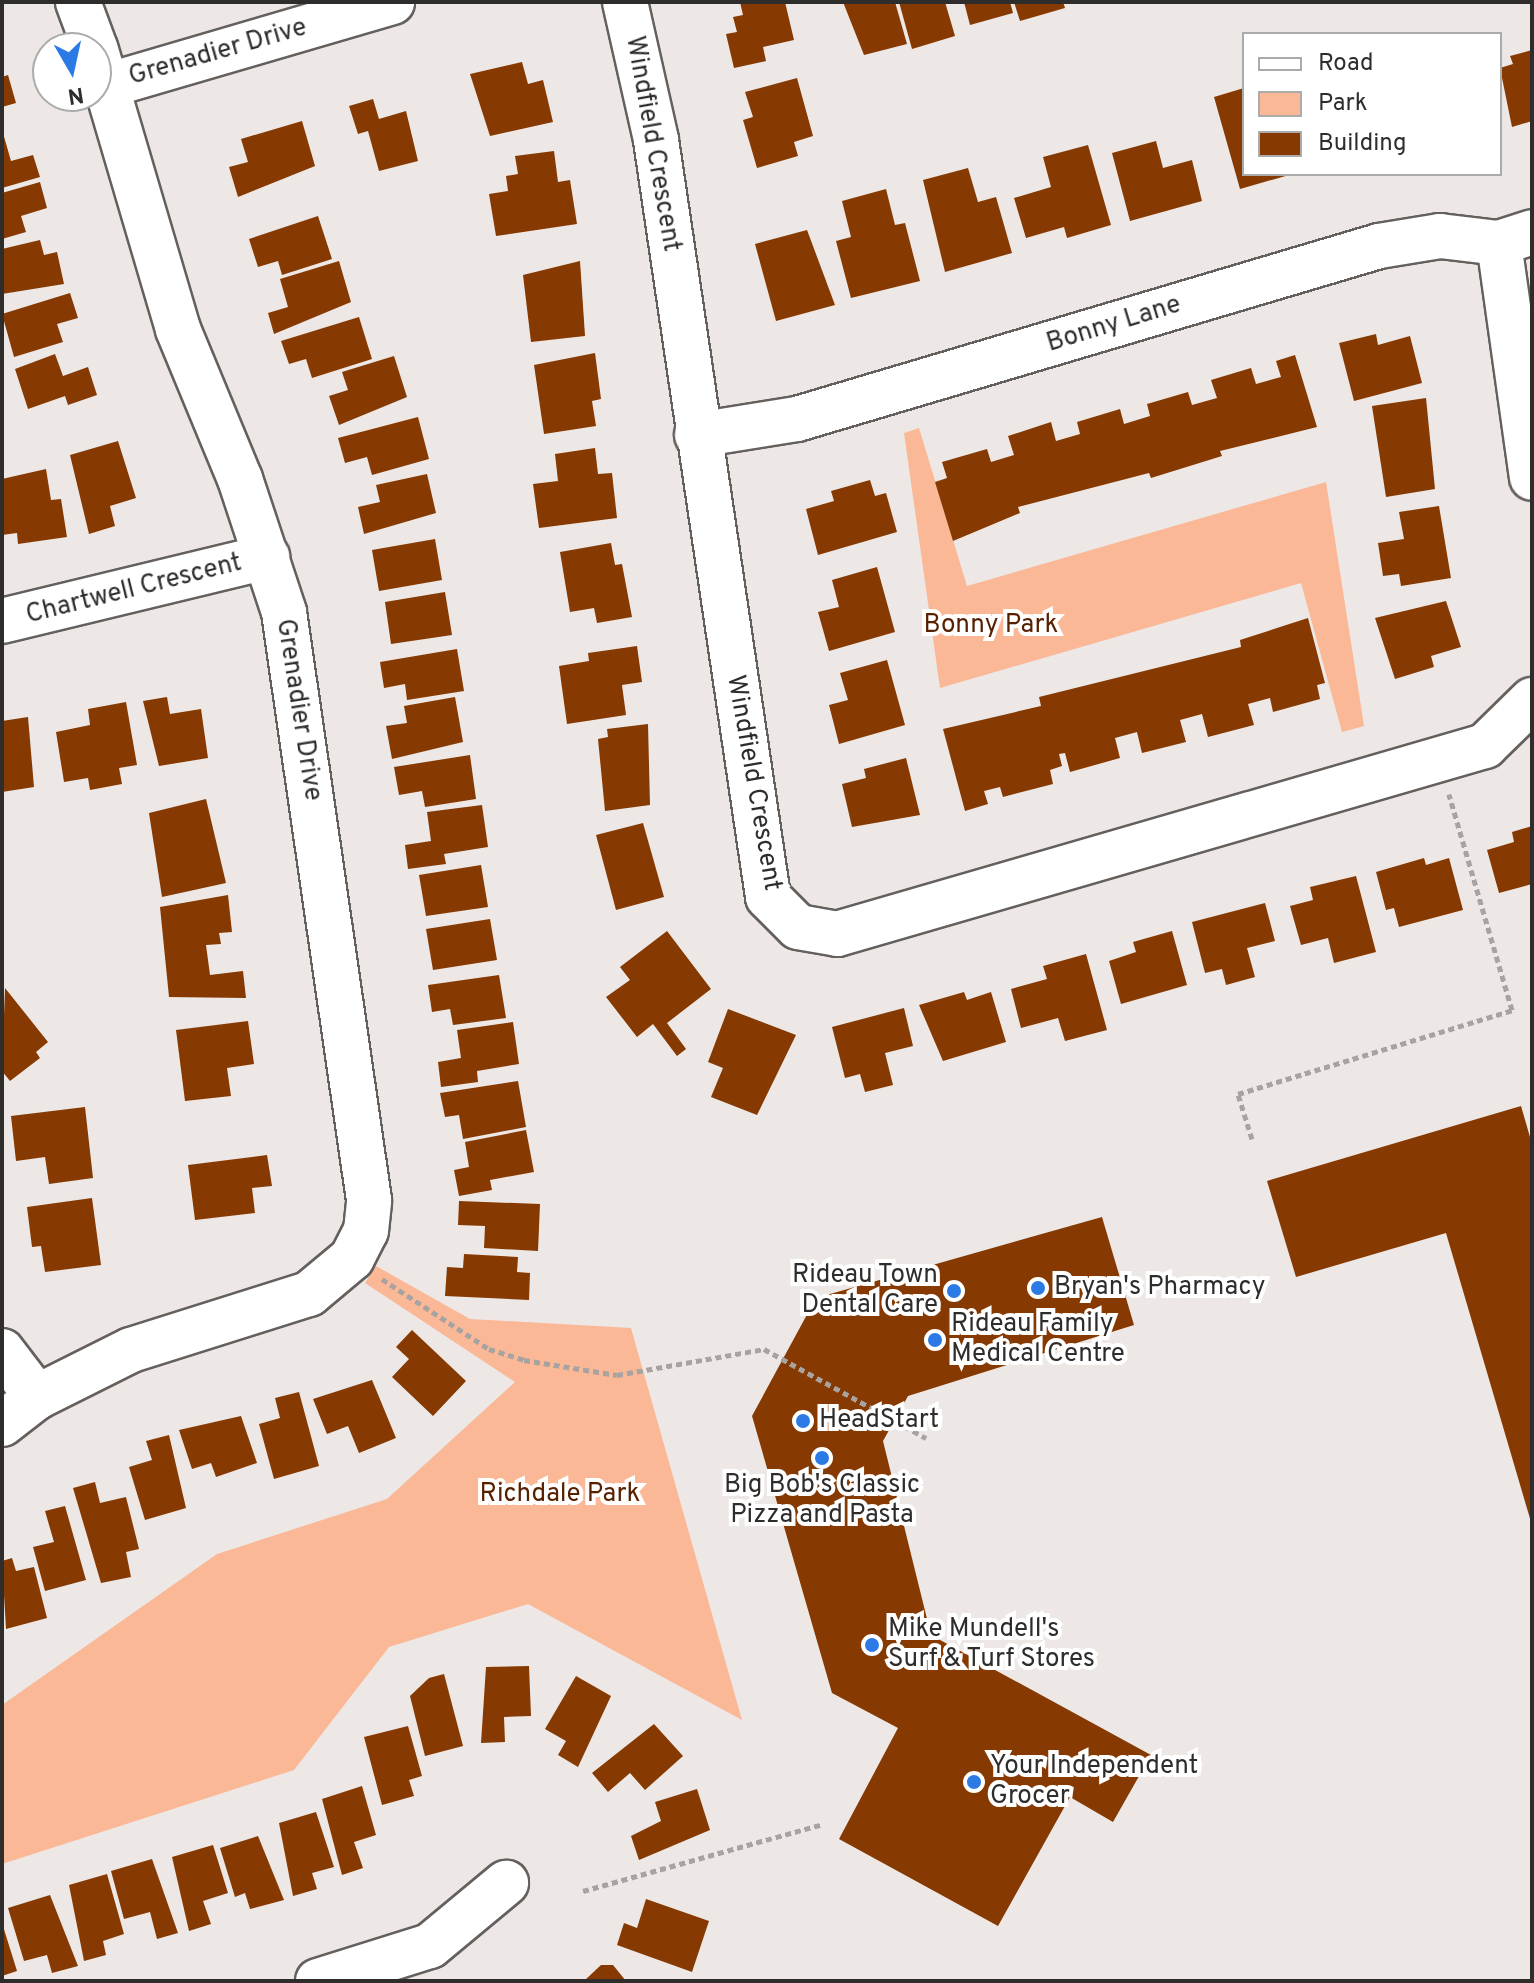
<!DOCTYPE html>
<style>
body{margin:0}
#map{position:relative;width:1534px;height:1983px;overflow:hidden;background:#ede7e5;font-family:Overpass,sans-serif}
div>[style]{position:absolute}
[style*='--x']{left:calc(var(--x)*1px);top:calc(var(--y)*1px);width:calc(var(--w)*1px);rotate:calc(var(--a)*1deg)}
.green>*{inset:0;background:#fab897}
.building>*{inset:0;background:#863900}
.path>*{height:5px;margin-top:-2.5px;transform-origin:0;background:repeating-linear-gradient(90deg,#a8a3a1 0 6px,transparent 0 10px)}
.roads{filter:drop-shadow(2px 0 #64605d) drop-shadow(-2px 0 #64605d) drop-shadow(0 2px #64605d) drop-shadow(0 -2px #64605d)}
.minor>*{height:44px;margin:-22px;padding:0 22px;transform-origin:22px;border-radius:22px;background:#fff}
.dots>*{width:22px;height:22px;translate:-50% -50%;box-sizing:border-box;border:4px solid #fff;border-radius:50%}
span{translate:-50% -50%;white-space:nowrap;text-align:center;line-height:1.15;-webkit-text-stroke:8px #fff;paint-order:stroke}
.street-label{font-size:26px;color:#2f2d2c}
.park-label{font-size:26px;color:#572100}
.poi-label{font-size:26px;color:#2f2d2c}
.right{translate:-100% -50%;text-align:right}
.left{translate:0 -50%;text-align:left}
.frame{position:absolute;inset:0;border:4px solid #2f2d2c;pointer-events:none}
.legend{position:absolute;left:1242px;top:32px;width:260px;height:144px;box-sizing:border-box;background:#fff;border:2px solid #acabab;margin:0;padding:10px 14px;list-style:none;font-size:24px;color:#2f2d2c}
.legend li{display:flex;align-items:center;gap:16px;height:40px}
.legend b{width:40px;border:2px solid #acabab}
.north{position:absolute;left:32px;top:32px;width:80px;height:80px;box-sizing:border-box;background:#fff;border:2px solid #acabab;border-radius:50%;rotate:171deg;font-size:22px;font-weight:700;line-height:32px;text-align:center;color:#2f2d2c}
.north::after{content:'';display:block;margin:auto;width:28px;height:36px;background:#2c7ae5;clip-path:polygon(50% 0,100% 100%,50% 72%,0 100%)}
</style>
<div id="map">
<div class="green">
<i style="clip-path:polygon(919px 428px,967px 586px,1326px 482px,1364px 726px,1342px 732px,1301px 583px,940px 688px,904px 433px)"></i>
<i style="clip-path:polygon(376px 1266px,470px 1319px,631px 1328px,742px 1720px,528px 1604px,389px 1647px,294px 1770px,2px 1864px,2px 1705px,217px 1554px,387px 1499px,515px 1382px,365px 1283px)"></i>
</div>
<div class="building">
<i style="clip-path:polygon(740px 2px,785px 2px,794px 40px,763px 47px,766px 61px,734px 68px,726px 34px,737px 32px,733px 17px,743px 15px)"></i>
<i style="clip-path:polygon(843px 2px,895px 2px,907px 44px,864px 55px)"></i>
<i style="clip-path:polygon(899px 2px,945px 2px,955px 36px,912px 49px)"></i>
<i style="clip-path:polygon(964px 2px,1010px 2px,1013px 13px,970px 25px)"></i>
<i style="clip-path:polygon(1014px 2px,1063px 2px,1065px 8px,1020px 21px)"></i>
<i style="clip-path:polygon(1532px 50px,1532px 121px,1512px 127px,1500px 68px,1513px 64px,1510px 56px)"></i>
<i style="clip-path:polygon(522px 62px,528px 84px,543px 80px,553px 122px,490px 136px,470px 74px)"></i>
<i style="clip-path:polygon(8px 75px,16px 103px,2px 107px,2px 77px)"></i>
<i style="clip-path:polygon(797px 78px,813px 136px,794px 142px,798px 156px,757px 168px,743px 120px,753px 117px,745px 92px)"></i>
<i style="clip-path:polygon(1244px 88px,1244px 174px,1289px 175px,1240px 189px,1214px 97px)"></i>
<i style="clip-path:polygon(373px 99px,379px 119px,406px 111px,418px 161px,379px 171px,368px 131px,358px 134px,349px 106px)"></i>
<i style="clip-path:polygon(302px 121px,315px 166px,238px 197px,229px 167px,248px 162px,241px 139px)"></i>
<i style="clip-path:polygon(3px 133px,11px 161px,33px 155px,40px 177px,2px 188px)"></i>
<i style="clip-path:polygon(1156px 141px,1163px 168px,1192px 160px,1202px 201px,1130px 221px,1112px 153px)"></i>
<i style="clip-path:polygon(1088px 145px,1111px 225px,1067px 238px,1064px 227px,1026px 238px,1014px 198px,1051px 187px,1043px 157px)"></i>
<i style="clip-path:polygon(554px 151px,558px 182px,570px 180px,577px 224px,496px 236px,489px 194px,508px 191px,506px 176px,518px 174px,515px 156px)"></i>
<i style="clip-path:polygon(968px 168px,978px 202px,996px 197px,1012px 253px,945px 272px,923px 180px)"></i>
<i style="clip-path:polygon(40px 182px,47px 208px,21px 216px,26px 232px,2px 239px,2px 193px)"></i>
<i style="clip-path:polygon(886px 189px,895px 225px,905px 223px,920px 281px,851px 298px,836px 241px,851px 237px,842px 201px)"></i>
<i style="clip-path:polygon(318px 216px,332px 259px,282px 275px,278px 261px,258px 267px,249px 239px)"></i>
<i style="clip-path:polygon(807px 230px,835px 305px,776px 321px,755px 244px)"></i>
<i style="clip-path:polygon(40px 240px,44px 255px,57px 252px,64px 284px,2px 294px,2px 249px)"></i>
<i style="clip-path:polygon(339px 261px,351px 302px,274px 334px,268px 313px,288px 307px,280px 279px)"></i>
<i style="clip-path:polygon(580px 261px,585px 336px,531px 342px,523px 275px)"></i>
<i style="clip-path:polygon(70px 293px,78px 318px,57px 324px,63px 342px,14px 357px,2px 314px)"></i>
<i style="clip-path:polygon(359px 317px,372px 359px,312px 378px,306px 359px,289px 364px,281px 341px)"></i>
<i style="clip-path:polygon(1376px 334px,1378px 345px,1410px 336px,1422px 383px,1354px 401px,1339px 343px)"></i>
<i style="clip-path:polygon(595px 353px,601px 399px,592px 401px,596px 426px,544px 434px,534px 365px)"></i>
<i style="clip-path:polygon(55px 354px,63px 376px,88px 367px,97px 395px,68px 405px,65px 396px,28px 409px,15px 369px)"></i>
<i style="clip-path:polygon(1295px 355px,1317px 427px,1220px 451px,1222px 456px,1151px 478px,1149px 473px,1018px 507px,1020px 513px,953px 541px,935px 482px,947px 478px,942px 462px,987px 449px,991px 462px,1014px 455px,1008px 436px,1051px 422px,1056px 441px,1080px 434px,1077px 422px,1120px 409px,1124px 424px,1150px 416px,1147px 404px,1188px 392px,1192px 405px,1217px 398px,1211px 380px,1251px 368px,1256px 384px,1281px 377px,1276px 361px)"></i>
<i style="clip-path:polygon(394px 356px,407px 397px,339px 425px,329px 396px,348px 390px,342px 372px)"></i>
<i style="clip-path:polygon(1426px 398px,1435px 489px,1386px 497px,1372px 406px)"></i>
<i style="clip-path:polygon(418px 417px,429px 459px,372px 475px,367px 457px,345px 463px,338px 438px)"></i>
<i style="clip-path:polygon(118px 441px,136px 498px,110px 506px,115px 526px,89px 534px,70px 455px)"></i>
<i style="clip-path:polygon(595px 448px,598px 474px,612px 473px,617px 518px,539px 528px,533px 484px,558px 481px,555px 454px)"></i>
<i style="clip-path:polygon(46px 469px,51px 500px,61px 499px,67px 537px,18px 544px,17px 533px,2px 535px,2px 479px)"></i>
<i style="clip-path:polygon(427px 474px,436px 513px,364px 534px,358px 507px,380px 502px,376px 485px)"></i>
<i style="clip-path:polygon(870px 480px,875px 496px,886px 493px,897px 532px,818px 555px,806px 509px,834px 501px,831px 491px)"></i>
<i style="clip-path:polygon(1439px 506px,1451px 578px,1401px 586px,1399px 574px,1383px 576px,1378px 543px,1404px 539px,1399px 512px)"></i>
<i style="clip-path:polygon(435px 539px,442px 580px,379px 591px,372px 550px)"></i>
<i style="clip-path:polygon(611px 543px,615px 565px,622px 564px,632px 617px,597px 623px,594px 608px,570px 612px,560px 552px)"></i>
<i style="clip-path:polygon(877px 567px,895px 632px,829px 651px,818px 612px,839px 607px,832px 580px)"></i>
<i style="clip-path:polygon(445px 592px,452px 635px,391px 644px,385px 602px)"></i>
<i style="clip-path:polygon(1446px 601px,1461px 647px,1431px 656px,1434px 667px,1395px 679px,1375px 618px)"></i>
<i style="clip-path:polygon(1308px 618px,1325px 683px,1317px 685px,1320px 699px,1273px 712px,1270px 698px,1248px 704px,1254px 725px,1208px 737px,1202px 714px,1180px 720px,1186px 742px,1142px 753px,1137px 732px,1115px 738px,1120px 758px,1070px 772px,1065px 753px,1059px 754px,1062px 766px,1050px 770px,1053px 784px,1003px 797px,1000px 787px,984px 791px,988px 804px,965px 811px,943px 729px,1041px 706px,1039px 697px,1241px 647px,1240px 640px)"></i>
<i style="clip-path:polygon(637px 646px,642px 682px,622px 685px,626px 715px,567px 724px,559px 666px,589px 661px,588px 653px)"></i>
<i style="clip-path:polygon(457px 649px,464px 691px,407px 700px,405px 684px,384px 688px,380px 662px)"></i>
<i style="clip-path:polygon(887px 660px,905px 725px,839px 744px,829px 705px,848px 700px,840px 673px)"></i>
<i style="clip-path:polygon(167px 697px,170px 714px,201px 709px,208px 758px,159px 766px,143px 701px)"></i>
<i style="clip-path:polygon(455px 697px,463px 742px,392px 759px,386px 726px,407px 723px,404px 706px)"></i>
<i style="clip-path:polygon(126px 702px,137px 765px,119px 768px,122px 784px,90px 790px,88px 778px,64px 782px,56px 732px,90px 725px,88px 709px)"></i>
<i style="clip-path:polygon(28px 717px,34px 787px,2px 792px,2px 721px)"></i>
<i style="clip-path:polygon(648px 724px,650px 805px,605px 811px,598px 739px,608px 737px,607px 729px)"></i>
<i style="clip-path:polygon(470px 755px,476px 799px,425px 807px,422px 791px,399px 795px,394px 767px)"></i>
<i style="clip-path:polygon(906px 758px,920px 815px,852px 827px,842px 784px,866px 778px,864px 769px)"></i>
<i style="clip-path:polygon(206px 799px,226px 883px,162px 897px,149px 813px)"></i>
<i style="clip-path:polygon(482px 805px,488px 847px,444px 854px,446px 864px,408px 869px,405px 845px,431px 841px,427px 812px)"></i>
<i style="clip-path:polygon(643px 823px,664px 897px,616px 910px,596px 835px)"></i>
<i style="clip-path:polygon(1532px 826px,1532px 884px,1499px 893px,1487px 850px,1514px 842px,1512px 832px)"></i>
<i style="clip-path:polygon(1424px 858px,1426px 865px,1449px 858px,1463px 910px,1399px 927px,1394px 908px,1386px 910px,1376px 872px)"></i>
<i style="clip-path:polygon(481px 865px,488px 907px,426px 916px,419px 875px)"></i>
<i style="clip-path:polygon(1356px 876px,1376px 952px,1334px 963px,1328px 938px,1301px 945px,1290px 906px,1313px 900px,1310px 887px)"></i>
<i style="clip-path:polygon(228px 895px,232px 932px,219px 933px,221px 944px,206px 945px,210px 975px,243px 971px,246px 998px,169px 997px,160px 907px)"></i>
<i style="clip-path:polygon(1265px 903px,1275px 941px,1247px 948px,1255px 977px,1226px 985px,1222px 969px,1205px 973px,1192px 922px)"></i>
<i style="clip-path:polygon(490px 919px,497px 960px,433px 970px,426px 929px)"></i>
<i style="clip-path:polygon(667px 931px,711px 989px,667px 1023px,686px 1049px,677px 1056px,653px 1024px,637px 1037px,606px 997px,630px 980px,620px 967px)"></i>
<i style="clip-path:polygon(1172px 931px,1187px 985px,1121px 1004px,1109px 961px,1136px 952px,1133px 942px)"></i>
<i style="clip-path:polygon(1086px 954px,1107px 1030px,1065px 1041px,1058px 1018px,1021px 1028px,1011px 989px,1047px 979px,1043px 966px)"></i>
<i style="clip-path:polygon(499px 975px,506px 1018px,453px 1025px,450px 1009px,432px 1012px,428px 985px)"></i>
<i style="clip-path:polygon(5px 988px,48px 1042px,36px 1052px,40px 1058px,10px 1081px,2px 1071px)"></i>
<i style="clip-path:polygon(964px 992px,967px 1000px,991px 992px,1006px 1042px,943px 1061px,919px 1005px)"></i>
<i style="clip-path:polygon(904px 1008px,913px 1046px,885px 1053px,893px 1085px,865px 1092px,860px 1074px,845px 1078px,832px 1027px)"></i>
<i style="clip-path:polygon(728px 1009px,796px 1035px,757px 1115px,711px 1097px,723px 1068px,708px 1062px)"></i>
<i style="clip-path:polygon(248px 1021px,254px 1064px,227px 1068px,231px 1096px,185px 1101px,176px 1030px)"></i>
<i style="clip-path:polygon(513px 1022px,519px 1064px,477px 1071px,478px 1082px,441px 1087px,438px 1062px,461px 1058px,457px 1030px)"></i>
<i style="clip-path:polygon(518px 1081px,526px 1127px,463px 1139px,459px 1115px,445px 1117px,440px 1093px)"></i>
<i style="clip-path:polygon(1521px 1106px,1532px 1144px,1531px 1522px,1446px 1233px,1296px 1277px,1267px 1181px)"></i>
<i style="clip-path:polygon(85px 1107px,93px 1178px,49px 1184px,45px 1157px,16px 1161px,11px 1116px)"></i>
<i style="clip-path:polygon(526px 1130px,534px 1172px,490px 1180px,492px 1190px,459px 1196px,454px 1170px,469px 1167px,465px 1142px)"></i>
<i style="clip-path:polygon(267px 1155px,272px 1186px,252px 1188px,255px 1213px,195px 1220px,188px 1165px)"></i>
<i style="clip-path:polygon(92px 1198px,101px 1265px,45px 1272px,41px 1246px,32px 1247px,27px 1207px)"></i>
<i style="clip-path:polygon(459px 1201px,540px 1204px,538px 1251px,484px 1248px,485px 1226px,458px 1225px)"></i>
<i style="clip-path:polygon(1102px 1217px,1134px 1325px,908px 1396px,883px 1441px,931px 1635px,1151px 1755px,1113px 1822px,1070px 1797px,998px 1926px,839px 1839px,898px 1728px,832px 1693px,752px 1416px,816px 1298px)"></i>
<i style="clip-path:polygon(464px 1254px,518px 1257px,517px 1272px,530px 1273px,529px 1300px,445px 1296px,447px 1267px,463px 1268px)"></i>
<i style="clip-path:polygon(412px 1330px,466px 1381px,433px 1416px,392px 1377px,409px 1359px,396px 1347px)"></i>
<i style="clip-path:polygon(372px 1380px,396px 1438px,359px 1453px,348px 1426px,327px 1434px,313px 1399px)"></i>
<i style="clip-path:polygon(299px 1392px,319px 1466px,274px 1479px,259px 1424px,280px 1418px,275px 1398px)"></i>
<i style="clip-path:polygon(241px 1416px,257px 1463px,216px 1477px,211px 1463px,192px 1469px,179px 1430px)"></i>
<i style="clip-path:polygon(169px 1435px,186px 1508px,145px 1520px,129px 1467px,152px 1460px,146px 1441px)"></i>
<i style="clip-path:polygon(95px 1482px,100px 1503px,126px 1497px,139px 1549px,126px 1552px,131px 1577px,101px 1583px,73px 1488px)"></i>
<i style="clip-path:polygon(65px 1506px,86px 1580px,45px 1591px,33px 1547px,54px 1542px,45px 1511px)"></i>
<i style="clip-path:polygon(12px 1558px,16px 1571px,34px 1567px,47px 1618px,6px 1629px,2px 1561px)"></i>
<i style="clip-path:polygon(529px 1666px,531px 1716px,504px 1717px,505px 1742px,481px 1743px,486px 1667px)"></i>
<i style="clip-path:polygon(444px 1674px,463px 1746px,425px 1756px,410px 1696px,429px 1678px)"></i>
<i style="clip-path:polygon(576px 1676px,611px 1696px,578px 1767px,558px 1755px,566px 1741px,545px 1729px)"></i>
<i style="clip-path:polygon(654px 1724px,683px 1756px,645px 1790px,630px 1773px,608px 1792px,592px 1773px)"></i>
<i style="clip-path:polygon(408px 1726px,422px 1776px,409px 1780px,414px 1796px,382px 1805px,364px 1737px)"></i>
<i style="clip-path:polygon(362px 1786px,376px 1835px,354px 1842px,363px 1868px,342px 1875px,322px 1799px)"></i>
<i style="clip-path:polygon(697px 1789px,710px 1830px,639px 1860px,631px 1836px,661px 1821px,655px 1802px)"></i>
<i style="clip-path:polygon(316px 1812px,334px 1867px,312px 1873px,317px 1889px,293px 1896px,279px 1823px)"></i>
<i style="clip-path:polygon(258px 1836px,284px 1900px,250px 1909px,245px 1893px,235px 1897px,220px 1848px)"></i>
<i style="clip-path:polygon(213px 1845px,228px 1893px,203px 1901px,211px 1924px,189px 1931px,172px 1857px)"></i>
<i style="clip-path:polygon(152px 1859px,178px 1933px,157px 1939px,150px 1912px,124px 1919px,111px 1871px)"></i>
<i style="clip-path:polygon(107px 1874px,124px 1934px,103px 1941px,106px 1955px,84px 1961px,69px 1885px)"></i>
<i style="clip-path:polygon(50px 1895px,78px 1966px,52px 1973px,47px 1955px,24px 1961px,8px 1908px)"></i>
<i style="clip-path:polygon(646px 1899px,709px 1921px,692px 1972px,617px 1945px,624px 1923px,637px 1928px)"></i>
<i style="clip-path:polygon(2px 1923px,17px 1971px,2px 1976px)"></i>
<i style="clip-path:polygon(601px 1965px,613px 1965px,626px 1981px,584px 1981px)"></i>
</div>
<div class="path">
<i style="--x:1252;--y:1139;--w:47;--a:-107.3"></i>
<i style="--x:1238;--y:1094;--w:287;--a:-17"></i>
<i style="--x:1512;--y:1010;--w:225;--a:-106.3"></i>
<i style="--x:382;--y:1279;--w:128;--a:33.2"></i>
<i style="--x:489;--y:1349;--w:37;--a:17"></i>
<i style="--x:524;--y:1360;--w:94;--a:9.2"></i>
<i style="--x:617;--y:1375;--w:149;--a:-10"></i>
<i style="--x:764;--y:1349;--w:185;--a:28.8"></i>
<i style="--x:583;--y:1891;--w:249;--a:-15.6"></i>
</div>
<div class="roads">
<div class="minor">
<i style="--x:78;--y:2;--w:49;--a:69.7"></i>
<i style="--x:625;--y:2;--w:141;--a:77.3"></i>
<i style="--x:656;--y:140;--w:765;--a:81.58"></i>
<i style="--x:768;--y:897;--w:42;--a:45"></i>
<i style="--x:798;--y:927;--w:40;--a:10"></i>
<i style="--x:837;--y:934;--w:675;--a:-16.18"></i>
<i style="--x:1485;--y:746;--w:66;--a:-44.4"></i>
<i style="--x:109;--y:85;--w:295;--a:-16.3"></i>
<i style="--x:1499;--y:243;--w:237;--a:82"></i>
<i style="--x:697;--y:435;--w:101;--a:-9.1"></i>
<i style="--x:797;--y:419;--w:607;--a:-16.55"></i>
<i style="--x:1379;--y:246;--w:62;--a:-9.3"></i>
<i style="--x:1440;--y:236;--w:59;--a:6.8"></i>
<i style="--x:1499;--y:243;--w:35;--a:-18"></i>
<i style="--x:2;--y:621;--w:273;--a:-13.6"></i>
<i style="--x:2;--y:1351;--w:58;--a:52.7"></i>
<i style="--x:2;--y:1424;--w:44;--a:-37.6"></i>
<i style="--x:37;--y:1397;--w:105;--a:-26.6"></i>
<i style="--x:131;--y:1350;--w:187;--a:-17.5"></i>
<i style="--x:309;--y:1294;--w:56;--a:-39.9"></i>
<i style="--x:352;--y:1258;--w:30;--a:-63"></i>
<i style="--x:366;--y:1231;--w:31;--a:-84"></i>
<i style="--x:369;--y:1200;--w:594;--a:-98.23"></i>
<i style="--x:284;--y:612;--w:140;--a:-108.3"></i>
<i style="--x:240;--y:479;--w:162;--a:-112.5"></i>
<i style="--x:178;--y:329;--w:291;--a:-106.4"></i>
<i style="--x:318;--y:1981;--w:117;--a:-17.4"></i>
<i style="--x:430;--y:1946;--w:99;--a:-39.7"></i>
</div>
</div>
<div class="dots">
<i style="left:1038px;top:1288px;background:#2c7ae5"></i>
<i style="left:954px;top:1291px;background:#2c7ae5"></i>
<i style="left:935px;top:1340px;background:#2c7ae5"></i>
<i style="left:803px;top:1421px;background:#2c7ae5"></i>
<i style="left:822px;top:1458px;background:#2c7ae5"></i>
<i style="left:872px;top:1645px;background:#2c7ae5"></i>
<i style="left:974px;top:1782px;background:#2c7ae5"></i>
</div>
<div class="street-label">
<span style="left:218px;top:53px;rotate:-16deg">Grenadier Drive</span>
<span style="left:652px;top:144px;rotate:80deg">Windfield Crescent</span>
<span style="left:1114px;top:325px;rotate:-17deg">Bonny Lane</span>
<span style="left:134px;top:590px;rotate:-14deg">Chartwell Crescent</span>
<span style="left:298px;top:710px;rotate:81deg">Grenadier Drive</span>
<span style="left:753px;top:783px;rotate:80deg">Windfield Crescent</span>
</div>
<div class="park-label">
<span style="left:991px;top:626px">Bonny Park</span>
<span style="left:560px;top:1495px">Richdale Park</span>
</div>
<div class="poi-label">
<span class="right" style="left:938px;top:1291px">Rideau Town<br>Dental Care</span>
<span class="left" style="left:1054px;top:1288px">Bryan's Pharmacy</span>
<span class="left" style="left:951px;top:1340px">Rideau Family<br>Medical Centre</span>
<span class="left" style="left:819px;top:1421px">HeadStart</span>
<span style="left:822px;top:1501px">Big Bob's Classic<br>Pizza and Pasta</span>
<span class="left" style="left:888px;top:1645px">Mike Mundell's<br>Surf &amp; Turf Stores</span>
<span class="left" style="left:990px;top:1782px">Your Independent<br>Grocer</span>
</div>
<div class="frame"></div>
<ul class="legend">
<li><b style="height:10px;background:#fff"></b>Road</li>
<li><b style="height:22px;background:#fab897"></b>Park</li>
<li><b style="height:22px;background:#863900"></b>Building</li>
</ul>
<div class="north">N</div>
</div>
